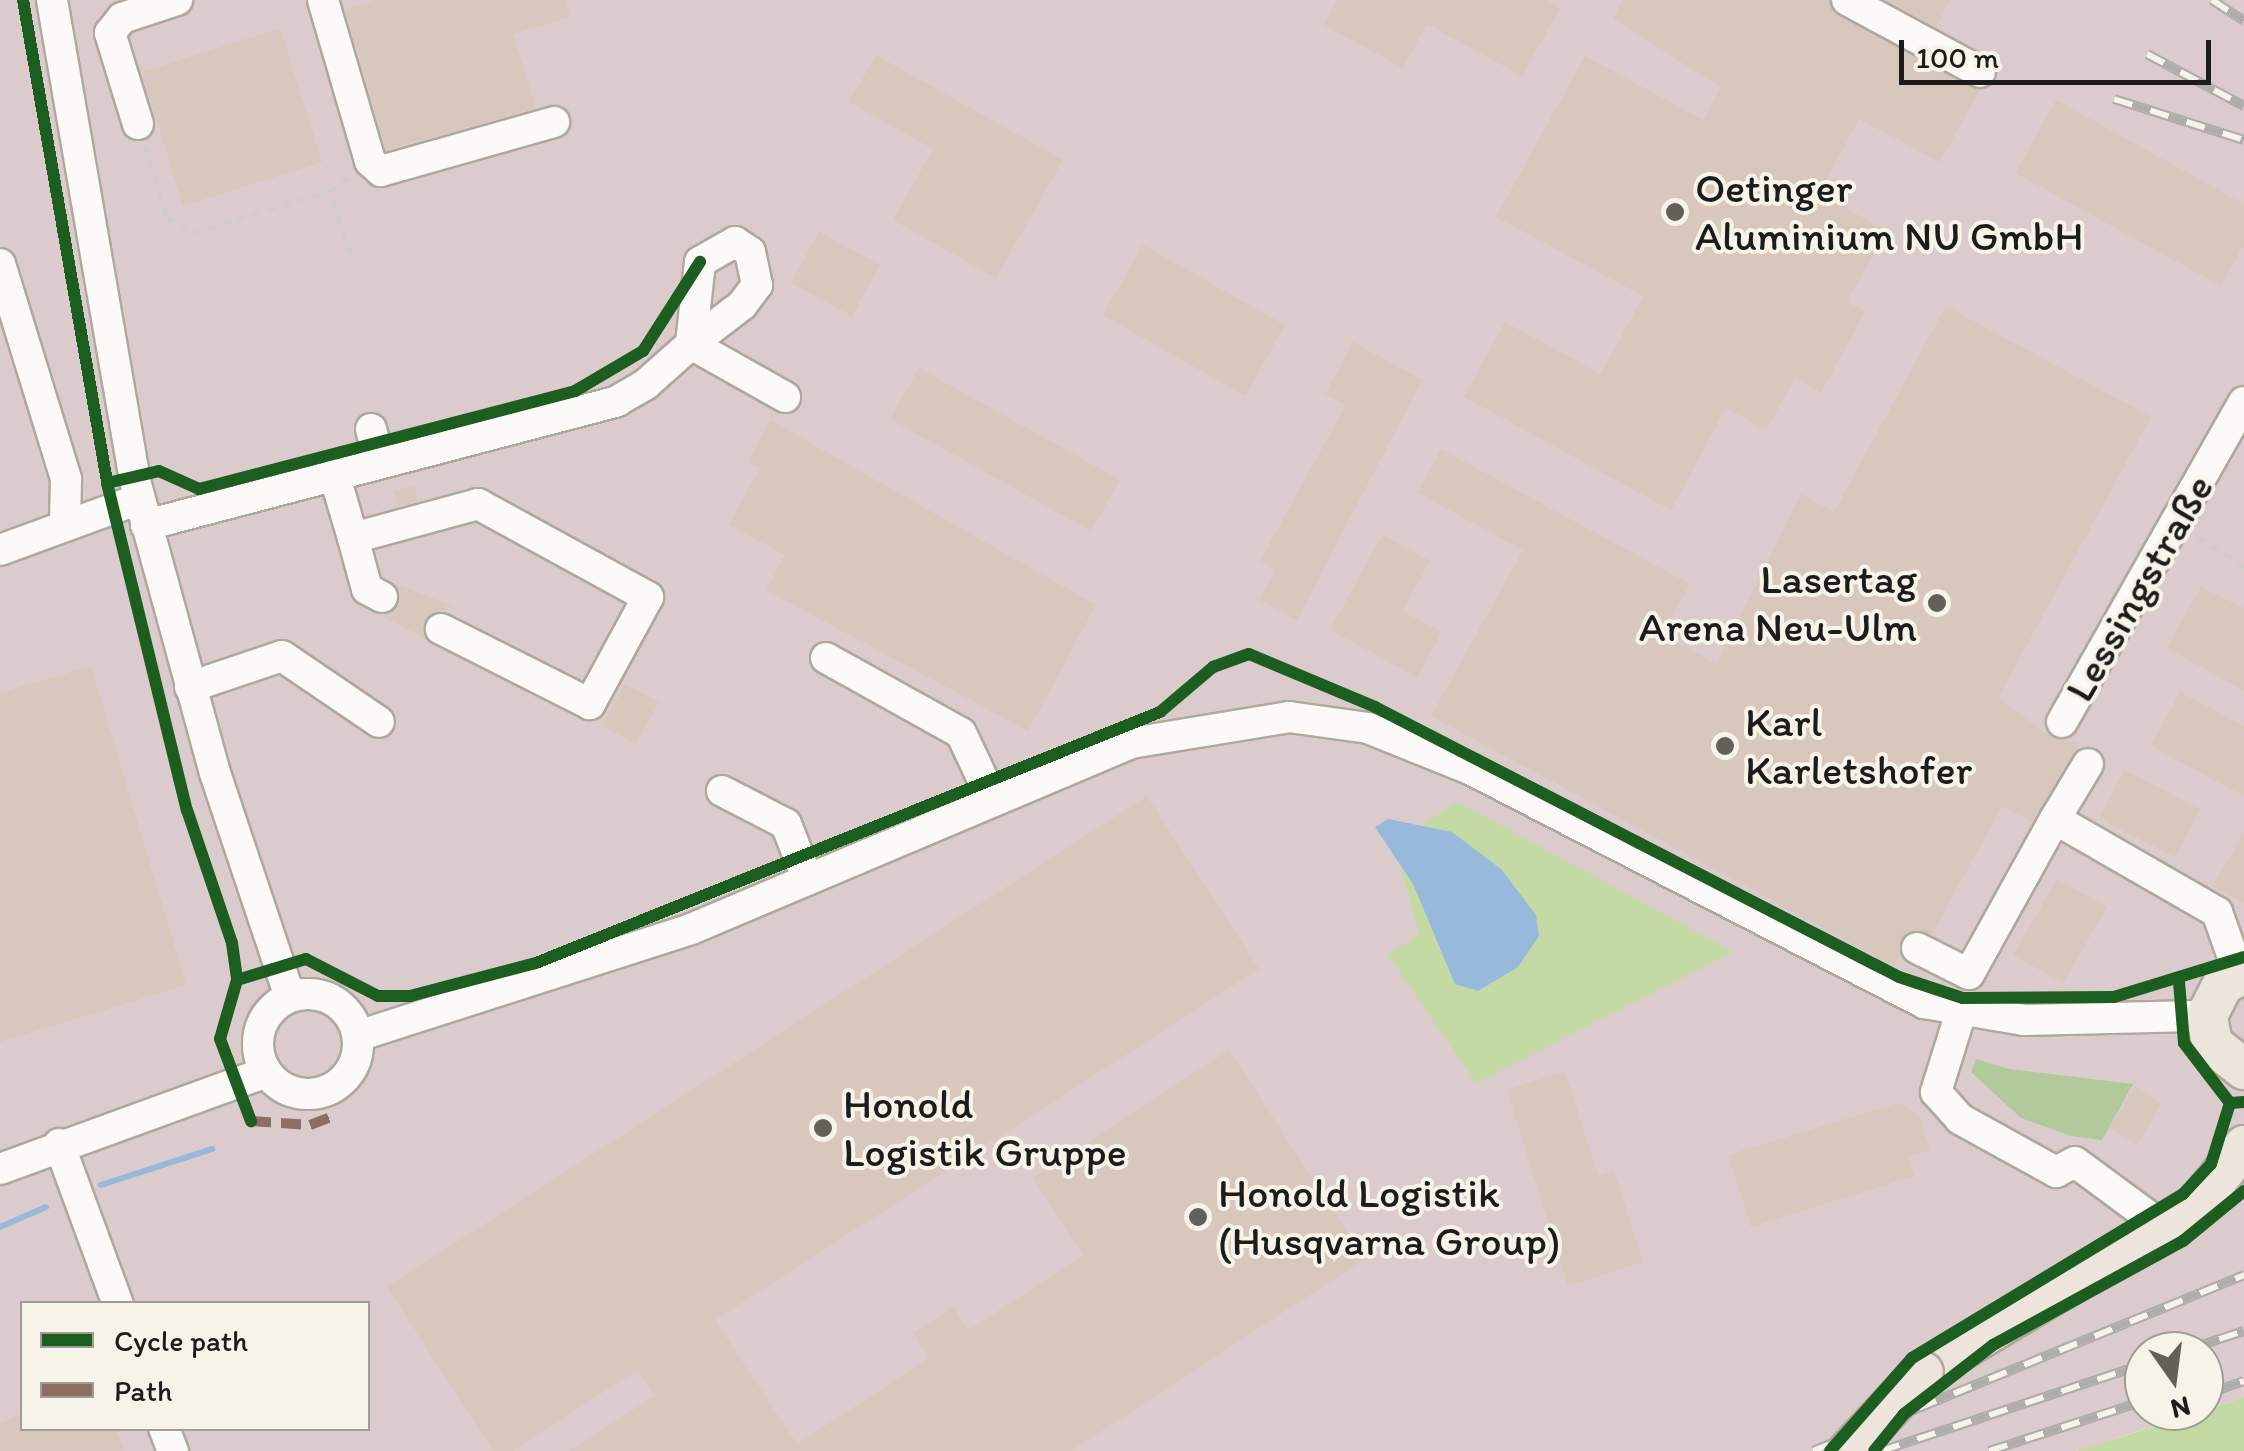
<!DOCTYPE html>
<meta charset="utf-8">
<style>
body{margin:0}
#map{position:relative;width:2244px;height:1451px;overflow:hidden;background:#e8ddcd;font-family:Itim,sans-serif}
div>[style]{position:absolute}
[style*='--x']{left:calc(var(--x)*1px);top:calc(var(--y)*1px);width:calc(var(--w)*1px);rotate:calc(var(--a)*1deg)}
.industrial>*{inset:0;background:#dbcbcc}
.green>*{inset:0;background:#c4daa5}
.forest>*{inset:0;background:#b1c99b}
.water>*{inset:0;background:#99b9dc}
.stream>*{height:6px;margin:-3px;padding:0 3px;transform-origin:3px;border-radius:3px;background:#99b9dc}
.building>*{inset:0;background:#d8c7bd}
.path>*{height:4px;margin-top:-2px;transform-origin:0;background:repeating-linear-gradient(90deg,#d0cdc9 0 8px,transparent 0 16px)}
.roads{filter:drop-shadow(2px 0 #afa89d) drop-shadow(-2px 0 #afa89d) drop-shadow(0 2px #afa89d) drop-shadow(0 -2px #afa89d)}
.minor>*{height:30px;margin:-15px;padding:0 15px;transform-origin:15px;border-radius:15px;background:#fcfaf8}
.minor>.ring{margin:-15px;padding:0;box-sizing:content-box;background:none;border:30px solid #fcfaf8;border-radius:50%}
.major>*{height:40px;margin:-20px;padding:0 20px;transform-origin:20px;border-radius:20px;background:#ede5db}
.rail>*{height:10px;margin-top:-5px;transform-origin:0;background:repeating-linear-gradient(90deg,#f7f3e8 0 19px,#aeadaa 0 38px);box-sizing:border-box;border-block:2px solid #aeadaa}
.bridges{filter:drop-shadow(2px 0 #afa89d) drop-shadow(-2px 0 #afa89d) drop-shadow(0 2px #afa89d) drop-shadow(0 -2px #afa89d)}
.major-bridge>*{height:40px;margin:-20px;padding:0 20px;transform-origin:20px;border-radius:20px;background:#ede5db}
.quiet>*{height:10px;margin-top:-5px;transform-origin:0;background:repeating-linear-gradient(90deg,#8d6e63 0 20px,transparent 0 30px)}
.cycleway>*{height:12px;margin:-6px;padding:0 6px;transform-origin:6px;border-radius:6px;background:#1b5e20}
.dots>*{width:28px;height:28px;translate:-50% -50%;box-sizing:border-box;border:5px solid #f7f3e8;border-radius:50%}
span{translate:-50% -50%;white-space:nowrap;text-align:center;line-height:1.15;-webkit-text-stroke:8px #f7f3e8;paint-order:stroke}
.poi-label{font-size:42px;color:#1c1c1c}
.left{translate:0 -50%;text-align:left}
.right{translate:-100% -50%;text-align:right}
.street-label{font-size:42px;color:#1c1c1c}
.legend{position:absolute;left:20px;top:1301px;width:350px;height:130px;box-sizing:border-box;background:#f7f3e8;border:2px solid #9f9d96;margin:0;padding:12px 18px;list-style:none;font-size:30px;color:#1c1c1c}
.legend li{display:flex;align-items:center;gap:20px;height:50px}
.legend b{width:50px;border:2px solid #9f9d96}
.north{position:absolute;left:2124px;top:1331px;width:100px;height:100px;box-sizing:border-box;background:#f7f3e8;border:2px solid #9f9d96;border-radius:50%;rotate:166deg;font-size:28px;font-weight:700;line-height:40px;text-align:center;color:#1c1c1c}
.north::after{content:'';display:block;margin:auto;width:35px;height:45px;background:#63605a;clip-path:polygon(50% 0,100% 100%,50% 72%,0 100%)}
.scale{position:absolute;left:1899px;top:40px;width:312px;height:45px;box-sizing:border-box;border:5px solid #1c1c1c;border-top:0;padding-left:12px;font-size:30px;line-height:35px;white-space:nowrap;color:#1c1c1c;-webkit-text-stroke:8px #f7f3e8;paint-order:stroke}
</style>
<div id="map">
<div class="industrial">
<i style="clip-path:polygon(evenodd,0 0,2244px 0,2244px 1397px,2204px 1410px,2204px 1351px,2144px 1351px,2144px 1411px,2200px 1411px,2076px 1451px,0 1451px,0 0,22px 1304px,368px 1304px,368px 1428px,22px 1428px,22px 1304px)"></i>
</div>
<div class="green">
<i style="clip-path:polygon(1458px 802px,1733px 952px,1476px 1083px,1388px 955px,1419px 934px,1394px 841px)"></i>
<i style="clip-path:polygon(2244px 1397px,2244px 1451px,2076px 1451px,2204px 1411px)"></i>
</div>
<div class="forest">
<i style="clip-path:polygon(1976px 1059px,2009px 1069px,2133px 1084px,2102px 1140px,2071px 1136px,2021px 1118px,1971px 1072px)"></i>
</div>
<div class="water">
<i style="clip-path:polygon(1388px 819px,1452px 832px,1501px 869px,1536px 915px,1539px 936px,1518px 967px,1478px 991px,1455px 984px,1413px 884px,1375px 827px)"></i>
</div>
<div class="stream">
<i style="--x:101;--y:1185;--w:117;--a:-18"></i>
<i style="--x:0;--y:1227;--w:50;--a:-23.5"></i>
</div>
<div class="building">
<i style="clip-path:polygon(375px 0,565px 0,570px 17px,513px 34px,536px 108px,386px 150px,345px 9px)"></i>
<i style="clip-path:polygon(1337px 0,1546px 0,1560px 8px,1522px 76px,1427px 24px,1403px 68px,1324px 25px)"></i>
<i style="clip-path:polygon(1623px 0,1828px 0,1838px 16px,1979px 91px,1940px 162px,1859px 119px,1819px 194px,1886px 230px,1847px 302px,1865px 311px,1821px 393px,1795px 378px,1766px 430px,1726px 408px,1671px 510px,1464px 397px,1505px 322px,1601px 374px,1643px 296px,1496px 217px,1585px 56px,1703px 120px,1721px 88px,1613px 18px)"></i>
<i style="clip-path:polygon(1886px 0,1950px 0,1936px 27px)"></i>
<i style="clip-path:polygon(280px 28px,322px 162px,183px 206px,142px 72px)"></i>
<i style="clip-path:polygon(876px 55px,1063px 160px,996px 278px,893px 220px,933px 149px,849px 102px)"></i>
<i style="clip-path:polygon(2056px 100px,2244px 204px,2244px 244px,2221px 286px,2015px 173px)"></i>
<i style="clip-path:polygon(819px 232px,880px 265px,852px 316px,791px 283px)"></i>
<i style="clip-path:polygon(1143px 245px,1285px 325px,1245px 396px,1103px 315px)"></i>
<i style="clip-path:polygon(1946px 306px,2151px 417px,1998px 698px,2054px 739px,2080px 743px,2032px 822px,2002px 806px,1932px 934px,1906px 933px,1895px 967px,1431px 716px,1523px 550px,1418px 493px,1441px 449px,1690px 584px,1662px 634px,1717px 664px,1801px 494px,1834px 512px)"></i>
<i style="clip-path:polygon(1353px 342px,1422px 380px,1297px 620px,1259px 600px,1276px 570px,1260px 561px,1346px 405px,1325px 394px)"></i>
<i style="clip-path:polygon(919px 368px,1120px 480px,1091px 531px,890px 419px)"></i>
<i style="clip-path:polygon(770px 420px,1096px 605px,1028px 731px,766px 590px,785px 555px,729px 525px,760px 468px,748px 462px)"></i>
<i style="clip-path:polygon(414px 486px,418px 501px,398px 506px,394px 491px)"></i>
<i style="clip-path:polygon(1382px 535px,1430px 561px,1402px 611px,1442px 632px,1417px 677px,1330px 630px)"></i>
<i style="clip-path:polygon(394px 583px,453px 606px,425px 620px,426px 639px,382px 616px,399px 605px)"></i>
<i style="clip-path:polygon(2201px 587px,2244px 608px,2244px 691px,2167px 648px)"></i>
<i style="clip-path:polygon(91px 666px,186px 985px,0 1042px,0 693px)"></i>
<i style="clip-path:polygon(625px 684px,659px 702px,636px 744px,602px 726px)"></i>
<i style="clip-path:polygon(2180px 692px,2244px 726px,2244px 796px,2151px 746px)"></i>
<i style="clip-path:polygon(2124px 770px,2200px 809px,2175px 857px,2099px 819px)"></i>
<i style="clip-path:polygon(1147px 796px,1259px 969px,715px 1320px,797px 1444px,929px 1358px,913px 1333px,953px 1307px,969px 1330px,1083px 1255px,1033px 1178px,1229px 1050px,1365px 1259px,1071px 1451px,570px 1451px,654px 1396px,638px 1370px,512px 1451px,493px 1451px,387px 1287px)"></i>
<i style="clip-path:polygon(2244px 832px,2244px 903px,2213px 886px)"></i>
<i style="clip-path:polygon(2057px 879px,2107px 907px,2063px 983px,2013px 955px)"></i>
<i style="clip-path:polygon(1565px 1071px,1598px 1176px,1614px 1170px,1643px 1262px,1568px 1286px,1507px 1090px)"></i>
<i style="clip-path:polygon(2135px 1087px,2162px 1104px,2137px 1144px,2109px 1128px)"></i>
<i style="clip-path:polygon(1898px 1103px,1919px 1114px,1930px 1150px,1908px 1157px,1914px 1176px,1751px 1227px,1728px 1155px)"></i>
<i style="clip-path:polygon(22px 1414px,22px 1428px,116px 1428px,124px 1451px,0 1451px,0 1423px)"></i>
</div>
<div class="path">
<i style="--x:145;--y:146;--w:74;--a:72.8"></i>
<i style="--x:167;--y:217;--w:29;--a:34"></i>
<i style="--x:191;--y:233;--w:144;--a:-16.5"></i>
<i style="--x:351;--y:254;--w:66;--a:-109.5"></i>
<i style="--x:329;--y:192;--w:29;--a:-35"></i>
<i style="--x:2198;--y:537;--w:55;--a:33.1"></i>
</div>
<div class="roads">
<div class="minor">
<i style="--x:52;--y:0;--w:484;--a:80.2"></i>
<i style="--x:134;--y:477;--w:307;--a:74.7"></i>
<i style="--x:215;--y:773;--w:236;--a:71.5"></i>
<i style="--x:323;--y:0;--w:168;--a:73.7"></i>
<i style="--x:370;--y:161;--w:15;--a:42"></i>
<i style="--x:381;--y:171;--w:180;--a:-15.8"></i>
<i style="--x:1847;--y:0;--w:151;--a:28.4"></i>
<i style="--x:138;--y:124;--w:95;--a:-107.1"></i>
<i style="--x:110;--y:33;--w:19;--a:-51"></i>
<i style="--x:122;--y:18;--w:58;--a:-18.1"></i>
<i style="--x:0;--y:264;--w:225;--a:72.9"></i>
<i style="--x:66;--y:479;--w:43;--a:91.3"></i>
<i style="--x:371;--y:429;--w:35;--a:75"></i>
<i style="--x:334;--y:474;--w:67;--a:73.5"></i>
<i style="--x:353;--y:538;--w:130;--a:-15.2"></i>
<i style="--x:478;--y:504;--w:194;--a:28.7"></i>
<i style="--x:648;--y:597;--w:122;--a:118.5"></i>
<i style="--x:590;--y:704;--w:167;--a:-153.3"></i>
<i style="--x:146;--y:525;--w:487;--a:-14.7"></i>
<i style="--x:617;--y:401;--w:34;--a:-30"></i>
<i style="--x:646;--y:384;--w:60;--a:-41.6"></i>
<i style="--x:691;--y:344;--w:64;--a:-37.4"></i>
<i style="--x:742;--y:305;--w:25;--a:-53"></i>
<i style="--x:757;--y:285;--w:34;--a:-102"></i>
<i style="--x:750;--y:252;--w:18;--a:-146"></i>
<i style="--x:735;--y:242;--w:40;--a:150.3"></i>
<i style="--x:700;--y:262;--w:82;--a:96.3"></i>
<i style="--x:691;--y:344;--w:108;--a:29.4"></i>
<i style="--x:353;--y:538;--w:53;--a:74.6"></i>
<i style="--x:367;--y:589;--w:17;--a:28"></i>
<i style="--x:0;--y:550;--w:148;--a:-20.1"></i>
<i style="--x:826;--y:658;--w:154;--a:29.1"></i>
<i style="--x:961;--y:733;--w:75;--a:64.8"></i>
<i style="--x:190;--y:687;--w:97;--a:-18.6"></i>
<i style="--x:282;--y:656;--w:117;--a:34.2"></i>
<i style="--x:2062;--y:722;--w:368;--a:-60.4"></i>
<i style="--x:722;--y:791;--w:72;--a:27.3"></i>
<i style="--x:786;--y:824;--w:60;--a:68.6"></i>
<i style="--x:2055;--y:819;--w:64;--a:-59"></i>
<i style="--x:1917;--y:948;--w:58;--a:26.6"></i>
<i style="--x:1969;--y:974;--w:177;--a:-61"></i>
<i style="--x:2055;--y:819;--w:187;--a:29.9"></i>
<i style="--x:2217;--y:912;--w:66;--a:70.5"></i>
<i class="ring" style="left:258px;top:994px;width:70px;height:70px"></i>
<i style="--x:1961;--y:1012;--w:84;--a:107.4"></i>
<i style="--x:1936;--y:1092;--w:36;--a:48"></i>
<i style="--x:1960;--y:1119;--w:110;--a:28.9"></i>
<i style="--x:2056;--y:1172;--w:21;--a:-28"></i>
<i style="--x:2075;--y:1162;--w:113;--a:36.4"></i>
<i style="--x:358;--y:1036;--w:350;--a:-17.8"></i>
<i style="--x:691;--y:929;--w:478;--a:-22.9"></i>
<i style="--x:1131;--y:743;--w:160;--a:-9.3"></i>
<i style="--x:1289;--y:717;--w:80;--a:7.9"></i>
<i style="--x:1368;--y:728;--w:112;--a:22"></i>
<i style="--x:1472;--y:770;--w:509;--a:27.27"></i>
<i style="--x:1924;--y:1003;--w:101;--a:9.6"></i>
<i style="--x:2024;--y:1020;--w:183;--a:-1.3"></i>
<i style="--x:59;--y:1144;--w:171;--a:69.8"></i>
<i style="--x:0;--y:1169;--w:283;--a:-20"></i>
<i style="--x:164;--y:1428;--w:25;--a:69"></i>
</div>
<div class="major">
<i style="--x:2244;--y:973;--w:24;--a:152"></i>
<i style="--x:2223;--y:984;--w:36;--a:117"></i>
<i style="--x:2207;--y:1016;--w:28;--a:80"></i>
<i style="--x:2212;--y:1044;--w:41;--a:38"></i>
<i style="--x:1923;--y:1372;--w:315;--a:-31"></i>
<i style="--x:2193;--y:1210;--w:82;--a:-51.4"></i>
</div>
</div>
<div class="rail">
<i style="--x:2212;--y:0;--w:38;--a:33"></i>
<i style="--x:2147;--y:54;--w:110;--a:28.2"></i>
<i style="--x:2114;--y:99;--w:136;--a:17.5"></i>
<i style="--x:2183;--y:1351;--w:64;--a:-18.2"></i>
<i style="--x:2204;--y:1395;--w:42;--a:-19.3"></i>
<i style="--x:1813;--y:1451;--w:466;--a:-22.2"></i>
<i style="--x:1881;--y:1451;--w:277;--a:-18.3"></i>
<i style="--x:1989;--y:1451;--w:163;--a:-17.9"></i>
</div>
<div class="bridges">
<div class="major-bridge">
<i style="--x:1849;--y:1451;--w:108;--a:-46.9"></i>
</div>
</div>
<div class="quiet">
<i style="--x:248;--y:1112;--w:9;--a:72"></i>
<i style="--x:251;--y:1121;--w:59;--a:3.9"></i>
<i style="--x:310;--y:1125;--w:22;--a:-21"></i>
</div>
<div class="cycleway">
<i style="--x:23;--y:0;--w:490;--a:80.1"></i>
<i style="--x:107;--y:483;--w:337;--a:76.3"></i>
<i style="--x:187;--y:810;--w:140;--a:71.3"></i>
<i style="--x:232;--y:943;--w:37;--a:82"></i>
<i style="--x:237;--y:980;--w:61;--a:106.1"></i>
<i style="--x:220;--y:1039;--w:88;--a:69.3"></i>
<i style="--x:107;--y:483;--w:53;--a:-13"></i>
<i style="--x:159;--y:471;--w:44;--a:24.2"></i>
<i style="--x:199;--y:489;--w:389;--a:-14.6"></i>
<i style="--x:575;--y:391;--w:79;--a:-30.5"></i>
<i style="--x:643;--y:351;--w:106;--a:-57.4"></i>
<i style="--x:237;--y:980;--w:72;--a:-16.9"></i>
<i style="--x:306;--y:959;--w:81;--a:27.2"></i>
<i style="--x:378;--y:996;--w:32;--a:0"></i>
<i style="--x:410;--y:996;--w:130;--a:-14.7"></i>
<i style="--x:536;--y:963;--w:673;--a:-21.91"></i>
<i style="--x:1160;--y:712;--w:70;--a:-40.3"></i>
<i style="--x:1213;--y:667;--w:38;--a:-20"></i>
<i style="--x:1249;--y:654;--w:137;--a:22.8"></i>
<i style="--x:1375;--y:707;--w:589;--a:27.26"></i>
<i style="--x:1899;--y:977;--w:67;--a:18.2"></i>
<i style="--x:1963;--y:998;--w:151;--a:-0.4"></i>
<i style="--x:2114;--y:997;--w:136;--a:-17.1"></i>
<i style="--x:2179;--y:982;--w:61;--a:85.3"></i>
<i style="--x:2184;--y:1043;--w:76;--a:52.5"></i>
<i style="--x:2230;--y:1103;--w:14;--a:-4"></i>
<i style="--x:1830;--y:1451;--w:124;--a:-48.6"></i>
<i style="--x:1912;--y:1358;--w:317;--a:-31.2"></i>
<i style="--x:2183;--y:1194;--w:41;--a:-47"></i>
<i style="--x:2211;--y:1164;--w:64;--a:-72.7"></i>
<i style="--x:1874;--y:1451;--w:48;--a:-51"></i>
<i style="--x:1904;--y:1414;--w:113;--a:-37.8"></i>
<i style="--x:1993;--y:1345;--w:217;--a:-28.7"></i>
<i style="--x:2183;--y:1241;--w:79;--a:-39.3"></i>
</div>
<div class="dots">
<i style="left:1675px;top:212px;background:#63605a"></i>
<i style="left:1937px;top:603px;background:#63605a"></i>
<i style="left:1725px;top:746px;background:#63605a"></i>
<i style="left:823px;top:1128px;background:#63605a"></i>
<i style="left:1198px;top:1217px;background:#63605a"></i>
</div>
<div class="poi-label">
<span class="left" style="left:1695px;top:212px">Oetinger<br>Aluminium NU GmbH</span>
<span class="right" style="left:1917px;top:603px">Lasertag<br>Arena Neu-Ulm</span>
<span class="left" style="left:1745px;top:746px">Karl<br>Karletshofer</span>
<span class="left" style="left:843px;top:1128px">Honold<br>Logistik Gruppe</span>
<span class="left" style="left:1218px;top:1217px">Honold Logistik<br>(Husqvarna Group)</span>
</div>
<div class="street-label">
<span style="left:2139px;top:588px;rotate:-60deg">Lessingstraße</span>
</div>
<ul class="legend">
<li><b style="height:12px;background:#1b5e20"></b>Cycle path</li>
<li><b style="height:12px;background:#8d6e63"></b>Path</li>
</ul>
<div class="north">N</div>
<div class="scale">100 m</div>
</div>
